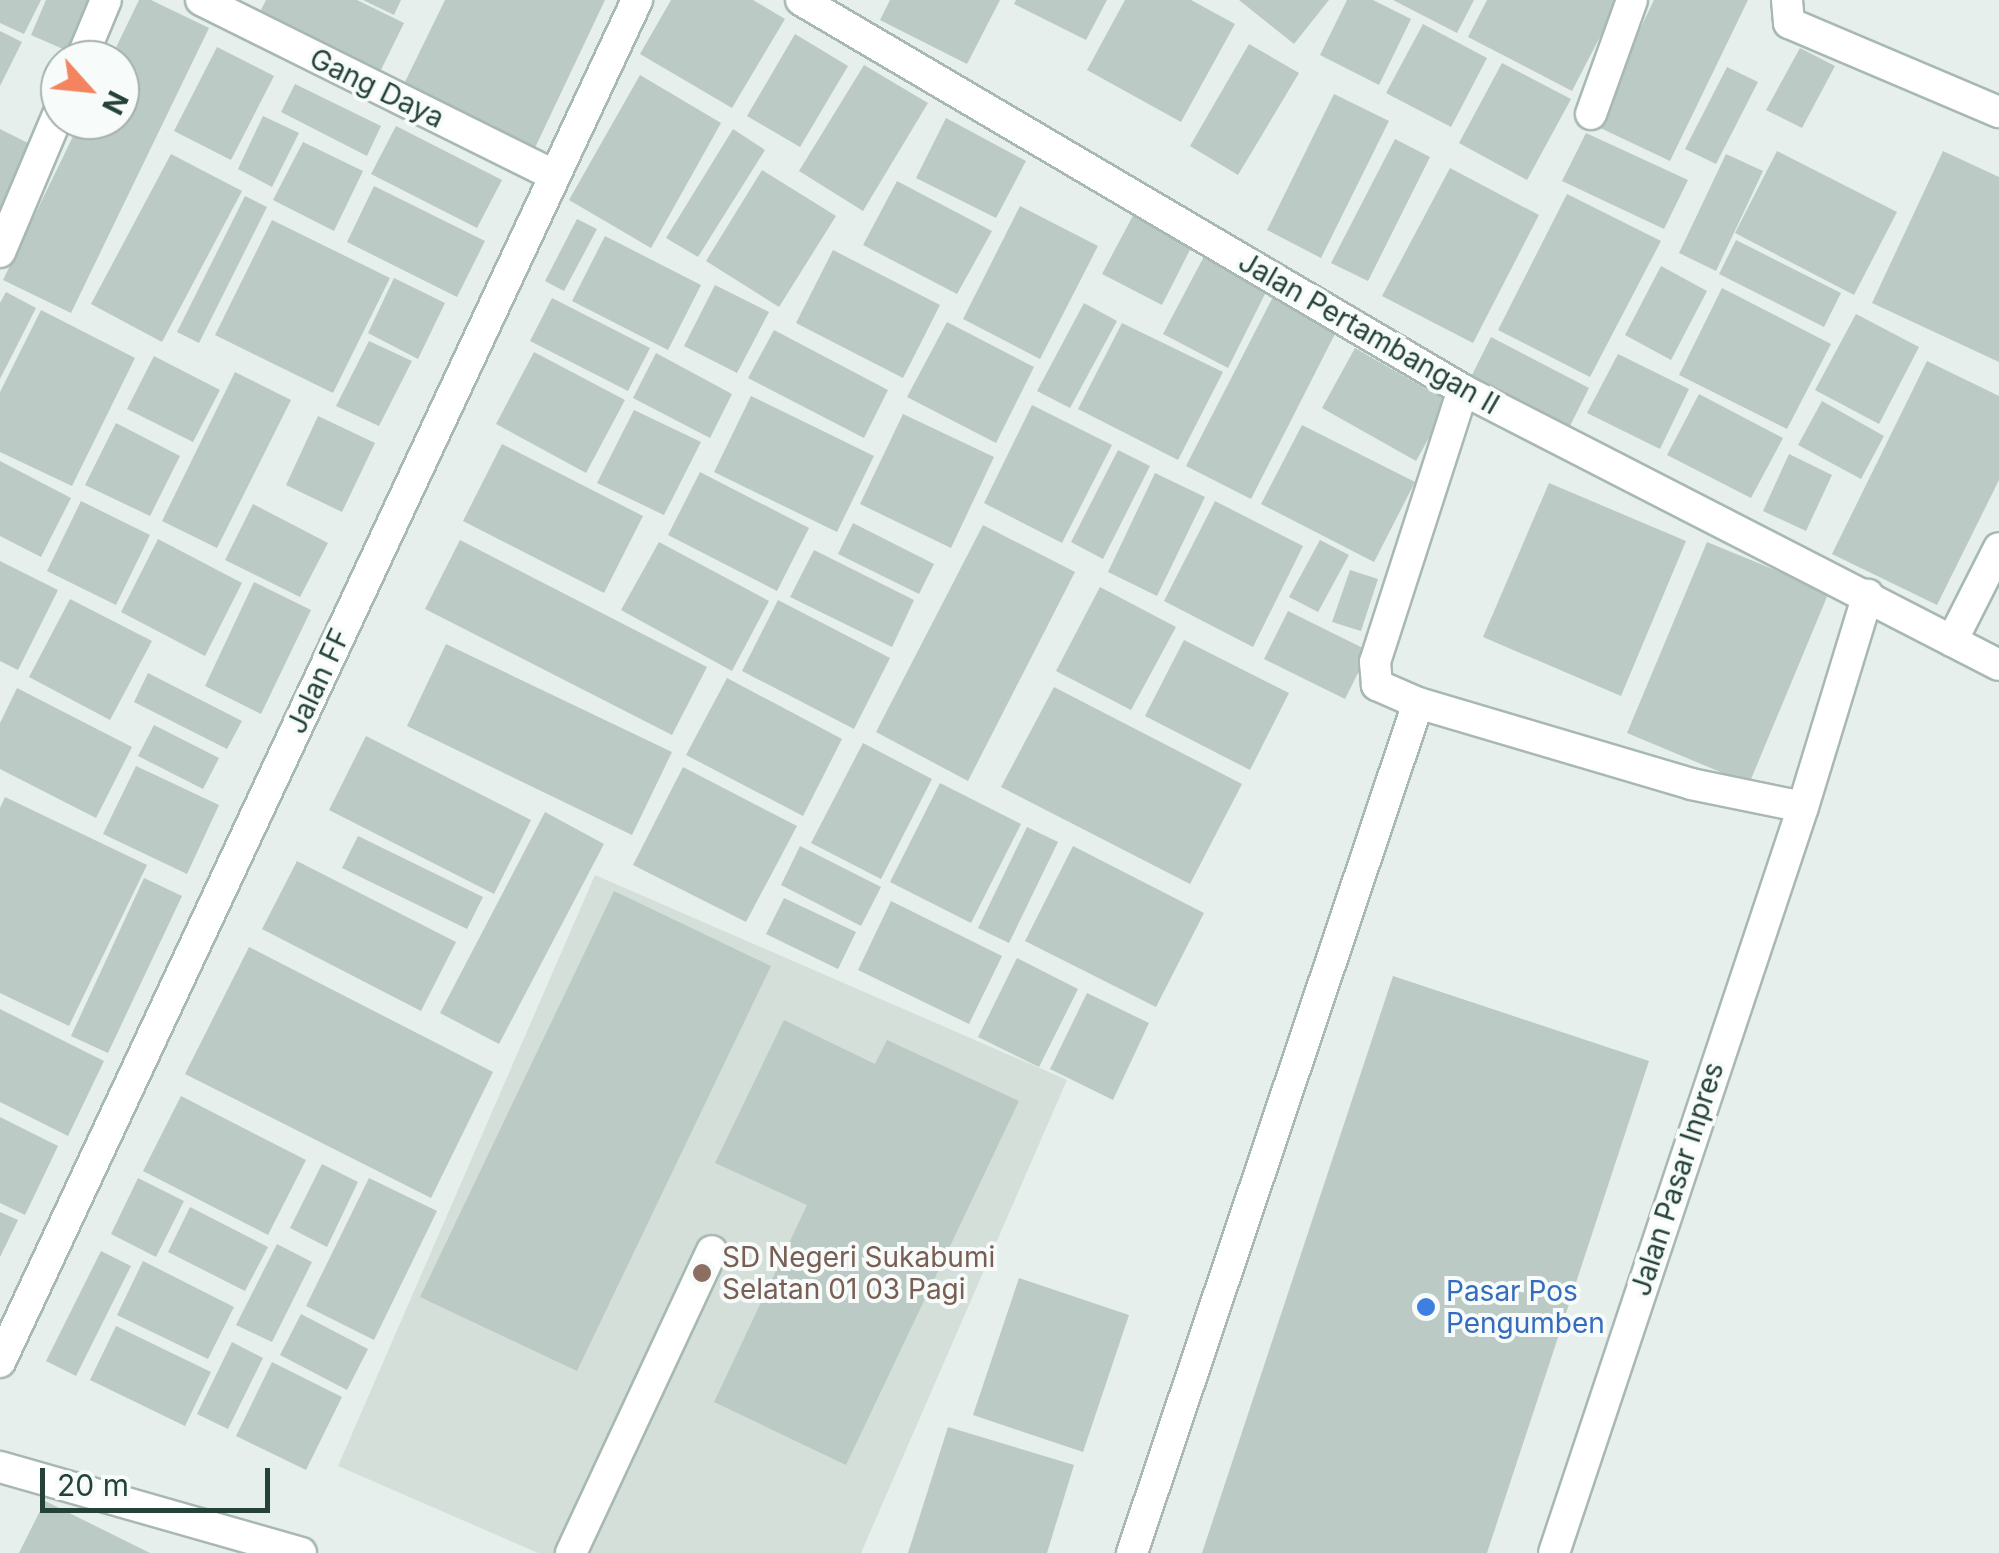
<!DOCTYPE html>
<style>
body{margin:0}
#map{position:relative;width:1999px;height:1553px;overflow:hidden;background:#e6efeb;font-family:Inter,sans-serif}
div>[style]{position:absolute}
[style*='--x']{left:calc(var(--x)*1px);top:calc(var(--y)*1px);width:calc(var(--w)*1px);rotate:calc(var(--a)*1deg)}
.built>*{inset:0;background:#d4dfda}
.building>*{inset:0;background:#bbcac4}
.roads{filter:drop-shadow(2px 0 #a8b8b2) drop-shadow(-2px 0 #a8b8b2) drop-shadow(0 2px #a8b8b2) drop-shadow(0 -2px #a8b8b2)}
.lane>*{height:30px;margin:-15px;padding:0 15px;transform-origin:15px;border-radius:15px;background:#fff}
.street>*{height:30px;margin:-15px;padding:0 15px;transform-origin:15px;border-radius:15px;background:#fff}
.secondary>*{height:30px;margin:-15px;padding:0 15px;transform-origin:15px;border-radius:15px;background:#fff}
.dots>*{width:28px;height:28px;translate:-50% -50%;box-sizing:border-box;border:5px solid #f7fbf9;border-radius:50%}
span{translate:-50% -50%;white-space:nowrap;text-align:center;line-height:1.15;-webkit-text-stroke:8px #f7fbf9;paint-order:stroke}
.street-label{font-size:28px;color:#24423a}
.education-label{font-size:28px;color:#785e54}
.left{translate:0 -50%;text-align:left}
.shop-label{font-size:28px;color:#366cbe}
.north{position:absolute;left:40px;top:40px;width:100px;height:100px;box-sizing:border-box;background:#f7fbf9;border:2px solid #a3b1ad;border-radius:50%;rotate:117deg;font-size:28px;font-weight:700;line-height:40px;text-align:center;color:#24423a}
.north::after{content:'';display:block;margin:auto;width:35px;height:45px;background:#f4845f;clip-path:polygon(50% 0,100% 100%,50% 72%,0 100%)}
.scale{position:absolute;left:40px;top:1468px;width:230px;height:45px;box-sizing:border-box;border:5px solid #24423a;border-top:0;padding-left:12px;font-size:30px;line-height:35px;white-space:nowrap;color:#24423a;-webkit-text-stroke:8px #f7fbf9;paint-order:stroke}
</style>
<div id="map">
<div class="built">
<i style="clip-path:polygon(595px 875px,1067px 1080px,861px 1553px,538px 1553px,338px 1466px)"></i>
</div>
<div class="building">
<i style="clip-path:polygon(0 0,41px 0,24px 34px,0 23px)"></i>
<i style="clip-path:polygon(46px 0,95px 0,72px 53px,31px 35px)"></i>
<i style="clip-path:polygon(139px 0,151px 0,209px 28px,71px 313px,3px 280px,81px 120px,120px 120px,120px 60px,110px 60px)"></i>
<i style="clip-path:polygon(266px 0,357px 0,404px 23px,376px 80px,255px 22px)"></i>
<i style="clip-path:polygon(363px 0,401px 0,394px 15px)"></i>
<i style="clip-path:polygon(445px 0,605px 0,533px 152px,401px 90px)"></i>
<i style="clip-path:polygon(671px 0,753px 0,785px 19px,732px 108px,640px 54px)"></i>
<i style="clip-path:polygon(890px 0,1000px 0,967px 64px,880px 20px)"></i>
<i style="clip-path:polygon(1016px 0,1107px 0,1086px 40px,1014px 4px)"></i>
<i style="clip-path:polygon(1125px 0,1191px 0,1235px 24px,1181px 122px,1087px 70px)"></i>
<i style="clip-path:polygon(1239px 0,1329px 0,1294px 44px)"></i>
<i style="clip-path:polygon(1347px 0,1373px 0,1411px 19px,1379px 85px,1320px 55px)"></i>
<i style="clip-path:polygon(1393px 0,1474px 0,1457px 33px)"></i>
<i style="clip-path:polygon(1487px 0,1619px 0,1572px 91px,1468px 37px)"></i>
<i style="clip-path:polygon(1654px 0,1748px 0,1670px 161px,1594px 125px)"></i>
<i style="clip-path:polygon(1423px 24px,1487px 58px,1451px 127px,1386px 93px)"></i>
<i style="clip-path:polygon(0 31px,22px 42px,0 86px)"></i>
<i style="clip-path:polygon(795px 34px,848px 66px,800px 147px,747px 116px)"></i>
<i style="clip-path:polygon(1249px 44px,1299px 73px,1238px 175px,1190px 146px)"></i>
<i style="clip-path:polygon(217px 47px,274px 76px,231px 160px,174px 131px)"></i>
<i style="clip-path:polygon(1800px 48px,1835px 66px,1802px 128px,1766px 110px)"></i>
<i style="clip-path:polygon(1502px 63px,1571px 99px,1527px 180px,1459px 143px)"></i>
<i style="clip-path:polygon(864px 65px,928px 103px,863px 211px,799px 171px)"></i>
<i style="clip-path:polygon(1727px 67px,1758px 82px,1716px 164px,1685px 149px)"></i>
<i style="clip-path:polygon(640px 75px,721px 123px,651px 248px,569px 200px)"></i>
<i style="clip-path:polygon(295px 84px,381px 126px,367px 156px,281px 112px)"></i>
<i style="clip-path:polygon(1334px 94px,1389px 121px,1321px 258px,1267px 230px)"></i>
<i style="clip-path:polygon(263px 116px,299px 133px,272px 187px,238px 169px)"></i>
<i style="clip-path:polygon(946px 118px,1026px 161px,996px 218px,916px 178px)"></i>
<i style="clip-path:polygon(396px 126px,502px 180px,477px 228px,371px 174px)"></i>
<i style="clip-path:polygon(0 129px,40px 149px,0 217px)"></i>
<i style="clip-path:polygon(733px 129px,765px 150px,698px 257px,666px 238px)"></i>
<i style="clip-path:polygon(1586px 133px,1688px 180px,1664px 229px,1562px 181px)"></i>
<i style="clip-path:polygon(1395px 139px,1430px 157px,1368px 281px,1331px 263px)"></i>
<i style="clip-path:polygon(303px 142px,363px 171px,334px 231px,273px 200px)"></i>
<i style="clip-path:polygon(1777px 151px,1897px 212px,1854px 295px,1735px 233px)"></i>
<i style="clip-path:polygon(1943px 151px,1999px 177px,1999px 362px,1872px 303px)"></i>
<i style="clip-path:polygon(171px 154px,242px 191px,162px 342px,91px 304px)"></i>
<i style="clip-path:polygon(1726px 154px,1763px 171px,1716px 271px,1679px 253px)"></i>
<i style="clip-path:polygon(1450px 168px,1539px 215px,1473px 343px,1382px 296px)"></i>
<i style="clip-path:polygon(762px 170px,836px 216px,779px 307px,706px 261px)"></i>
<i style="clip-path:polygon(897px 181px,992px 231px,957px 294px,863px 245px)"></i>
<i style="clip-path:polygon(374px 186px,485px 241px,457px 297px,347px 242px)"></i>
<i style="clip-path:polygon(1567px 194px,1661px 241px,1590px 377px,1498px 330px)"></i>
<i style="clip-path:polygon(245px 196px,267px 207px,199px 343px,177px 332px)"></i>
<i style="clip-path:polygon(1020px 206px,1098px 246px,1040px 359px,963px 319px)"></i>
<i style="clip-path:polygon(1137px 208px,1196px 238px,1162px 305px,1102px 274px)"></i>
<i style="clip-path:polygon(577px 219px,597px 229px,564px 291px,545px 281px)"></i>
<i style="clip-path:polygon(272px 220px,390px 278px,333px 393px,215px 335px)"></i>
<i style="clip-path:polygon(605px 236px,701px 285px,668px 350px,572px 301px)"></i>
<i style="clip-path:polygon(1736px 240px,1841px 293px,1824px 327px,1719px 274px)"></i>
<i style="clip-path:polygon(1209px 247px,1272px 280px,1228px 368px,1163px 334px)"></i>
<i style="clip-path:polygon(833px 250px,940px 305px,903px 378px,796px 323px)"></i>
<i style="clip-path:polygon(1661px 266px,1707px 291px,1671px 360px,1625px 335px)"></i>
<i style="clip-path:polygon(394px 278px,445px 303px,418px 359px,368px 333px)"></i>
<i style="clip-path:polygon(715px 285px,769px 312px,737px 373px,684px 346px)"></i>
<i style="clip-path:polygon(1722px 288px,1831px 344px,1787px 429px,1679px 375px)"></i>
<i style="clip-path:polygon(6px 292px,36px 308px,0 379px,0 303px)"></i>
<i style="clip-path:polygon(1275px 293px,1339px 326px,1251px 499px,1186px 466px)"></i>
<i style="clip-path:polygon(552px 298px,650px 348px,628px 391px,530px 341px)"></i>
<i style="clip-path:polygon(1084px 303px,1117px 321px,1070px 408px,1037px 391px)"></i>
<i style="clip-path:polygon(41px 310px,135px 358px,72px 486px,0 452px,0 392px)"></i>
<i style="clip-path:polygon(1856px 314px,1919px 347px,1879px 424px,1815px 390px)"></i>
<i style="clip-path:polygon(947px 322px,1034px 367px,996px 443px,907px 397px)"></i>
<i style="clip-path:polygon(1122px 323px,1223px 372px,1178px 460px,1078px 409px)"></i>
<i style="clip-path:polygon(774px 330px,888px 390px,864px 438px,748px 378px)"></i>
<i style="clip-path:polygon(1491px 337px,1589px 388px,1567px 432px,1469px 381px)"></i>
<i style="clip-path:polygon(369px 341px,412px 361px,379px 426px,336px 406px)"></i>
<i style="clip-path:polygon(1355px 348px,1449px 402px,1416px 461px,1322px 408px)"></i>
<i style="clip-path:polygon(534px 352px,625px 400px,586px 473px,496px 424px)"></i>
<i style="clip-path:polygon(656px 353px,732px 394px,710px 438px,633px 398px)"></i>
<i style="clip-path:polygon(1618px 354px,1689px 389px,1660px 449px,1587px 413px)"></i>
<i style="clip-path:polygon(154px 356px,220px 390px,193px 442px,127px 409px)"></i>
<i style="clip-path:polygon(1927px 361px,1999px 396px,1999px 480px,1937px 605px,1832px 554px)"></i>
<i style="clip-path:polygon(235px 372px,291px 400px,217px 548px,162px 521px)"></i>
<i style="clip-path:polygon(1699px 394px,1783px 438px,1751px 498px,1667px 455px)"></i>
<i style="clip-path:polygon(751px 396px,874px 456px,837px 532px,714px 472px)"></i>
<i style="clip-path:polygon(1822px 401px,1884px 436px,1861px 479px,1798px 445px)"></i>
<i style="clip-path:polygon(1032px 405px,1112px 445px,1062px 543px,984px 503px)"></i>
<i style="clip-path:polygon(634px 410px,701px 442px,664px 515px,597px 483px)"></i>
<i style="clip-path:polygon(903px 414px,994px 457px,951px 548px,860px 504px)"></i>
<i style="clip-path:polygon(318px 416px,375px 443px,342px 512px,286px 485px)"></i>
<i style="clip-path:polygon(116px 423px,180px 456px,150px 516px,85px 485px)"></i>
<i style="clip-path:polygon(1302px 425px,1415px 482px,1374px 562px,1261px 504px)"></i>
<i style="clip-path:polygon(502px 444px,643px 516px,604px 593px,463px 521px)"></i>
<i style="clip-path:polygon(1118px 450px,1150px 466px,1103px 559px,1071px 542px)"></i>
<i style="clip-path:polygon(1789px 454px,1832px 475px,1806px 531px,1763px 511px)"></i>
<i style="clip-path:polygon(0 461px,71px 498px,41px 557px,0 536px)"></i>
<i style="clip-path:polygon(700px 472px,809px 528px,777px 591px,668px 535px)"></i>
<i style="clip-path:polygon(1155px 473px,1205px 497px,1157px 596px,1108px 572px)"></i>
<i style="clip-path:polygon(1549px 483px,1686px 541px,1621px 696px,1483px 637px)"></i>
<i style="clip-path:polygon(81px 501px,150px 535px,116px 605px,47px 571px)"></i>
<i style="clip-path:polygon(1215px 501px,1303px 546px,1253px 647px,1164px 601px)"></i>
<i style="clip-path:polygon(253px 504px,328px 543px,300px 597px,225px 560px)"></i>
<i style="clip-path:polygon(853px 523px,934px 564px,919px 594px,838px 554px)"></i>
<i style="clip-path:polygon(983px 525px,1075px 572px,968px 781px,876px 732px)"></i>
<i style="clip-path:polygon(158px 539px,242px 583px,205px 656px,121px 612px)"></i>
<i style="clip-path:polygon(460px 540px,707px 667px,672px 735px,425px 609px)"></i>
<i style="clip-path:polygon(1320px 540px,1349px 555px,1318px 612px,1289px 597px)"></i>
<i style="clip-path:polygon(659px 542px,769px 601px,732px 671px,621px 610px)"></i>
<i style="clip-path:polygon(1707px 542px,1829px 592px,1749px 784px,1627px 733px)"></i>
<i style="clip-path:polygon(814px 550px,914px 600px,892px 647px,790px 597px)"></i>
<i style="clip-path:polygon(0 561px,58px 590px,18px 670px,0 661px)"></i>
<i style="clip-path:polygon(1350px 570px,1378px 579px,1361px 631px,1332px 622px)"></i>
<i style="clip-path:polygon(254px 582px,311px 610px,261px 714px,205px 686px)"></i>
<i style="clip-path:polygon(1100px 587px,1176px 627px,1131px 710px,1056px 671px)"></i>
<i style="clip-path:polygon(70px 599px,152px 641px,110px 720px,29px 677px)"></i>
<i style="clip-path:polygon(778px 600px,890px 658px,854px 729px,742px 671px)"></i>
<i style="clip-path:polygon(1288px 611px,1369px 651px,1345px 699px,1264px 659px)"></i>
<i style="clip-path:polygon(1184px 640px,1289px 693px,1250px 770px,1145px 716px)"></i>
<i style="clip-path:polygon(446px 644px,672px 752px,632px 835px,407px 726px)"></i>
<i style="clip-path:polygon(148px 673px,242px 721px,227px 749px,134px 702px)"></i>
<i style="clip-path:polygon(727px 678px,842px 739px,803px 816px,686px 755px)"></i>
<i style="clip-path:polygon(1054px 687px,1242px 784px,1190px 884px,1001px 787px)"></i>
<i style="clip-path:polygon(17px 688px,132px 747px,96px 818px,0 769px,0 723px)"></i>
<i style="clip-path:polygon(154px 725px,219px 758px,203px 789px,138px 756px)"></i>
<i style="clip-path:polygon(366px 736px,531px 820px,494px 894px,329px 810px)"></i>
<i style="clip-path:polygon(863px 743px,932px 779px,881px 879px,811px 843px)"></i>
<i style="clip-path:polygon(136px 766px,219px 805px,187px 874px,103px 834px)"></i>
<i style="clip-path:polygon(683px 767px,797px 826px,746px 922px,633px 865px)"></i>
<i style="clip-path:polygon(940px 783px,1021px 824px,971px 923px,890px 882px)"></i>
<i style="clip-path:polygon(5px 797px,147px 865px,69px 1026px,0 993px,0 808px)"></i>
<i style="clip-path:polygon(545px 812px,604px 844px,499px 1044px,440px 1013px)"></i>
<i style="clip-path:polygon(1027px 827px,1058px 842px,1009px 943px,978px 928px)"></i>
<i style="clip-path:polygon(358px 836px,483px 897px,467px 929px,342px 868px)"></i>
<i style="clip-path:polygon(800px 846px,881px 887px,861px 926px,781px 885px)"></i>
<i style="clip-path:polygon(1073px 846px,1204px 913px,1156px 1007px,1025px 941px)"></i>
<i style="clip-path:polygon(297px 861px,456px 942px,421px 1011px,262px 929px)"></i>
<i style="clip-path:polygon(144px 878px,182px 896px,108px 1053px,71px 1036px)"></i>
<i style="clip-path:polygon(614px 891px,771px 966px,577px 1371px,420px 1297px)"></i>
<i style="clip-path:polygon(784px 898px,856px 932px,838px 969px,766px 934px)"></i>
<i style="clip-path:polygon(891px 901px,1002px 956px,969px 1024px,858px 970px)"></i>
<i style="clip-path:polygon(249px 947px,493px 1072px,431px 1198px,185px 1074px)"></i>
<i style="clip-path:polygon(1017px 958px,1078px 989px,1039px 1067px,978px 1037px)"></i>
<i style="clip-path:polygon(1393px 976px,1649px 1061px,1487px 1553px,1202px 1553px)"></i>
<i style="clip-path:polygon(1087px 993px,1149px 1023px,1113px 1100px,1050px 1069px)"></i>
<i style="clip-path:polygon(0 1009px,104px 1061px,68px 1136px,0 1102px)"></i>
<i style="clip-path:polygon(784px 1020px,875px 1064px,887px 1040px,1019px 1101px,846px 1465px,714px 1402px,807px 1205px,715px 1163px)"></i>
<i style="clip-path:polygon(181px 1096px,306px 1160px,268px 1235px,143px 1171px)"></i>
<i style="clip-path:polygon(0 1117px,58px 1146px,25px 1215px,0 1203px)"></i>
<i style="clip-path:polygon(322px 1164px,358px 1182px,327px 1247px,290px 1228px)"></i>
<i style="clip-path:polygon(138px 1178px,184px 1201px,156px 1257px,111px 1234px)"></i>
<i style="clip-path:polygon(369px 1178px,437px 1211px,374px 1340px,306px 1306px)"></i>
<i style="clip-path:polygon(190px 1207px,268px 1247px,245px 1291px,168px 1252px)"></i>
<i style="clip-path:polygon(0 1212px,18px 1220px,0 1257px)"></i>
<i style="clip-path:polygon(277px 1244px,312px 1262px,272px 1342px,236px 1325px)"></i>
<i style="clip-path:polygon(101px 1251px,131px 1266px,76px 1376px,46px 1361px)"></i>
<i style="clip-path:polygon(143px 1261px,234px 1307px,208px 1359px,117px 1315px)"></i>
<i style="clip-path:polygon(1019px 1278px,1129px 1315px,1083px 1452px,973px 1415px)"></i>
<i style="clip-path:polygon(301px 1314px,368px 1349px,347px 1390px,280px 1355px)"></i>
<i style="clip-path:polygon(116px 1326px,211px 1372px,185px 1426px,90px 1380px)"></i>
<i style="clip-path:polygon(232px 1342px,263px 1358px,228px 1429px,197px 1414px)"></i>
<i style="clip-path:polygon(272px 1362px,342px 1397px,306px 1470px,236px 1436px)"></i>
<i style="clip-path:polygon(948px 1427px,1074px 1465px,1047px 1553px,908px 1553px)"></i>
<i style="clip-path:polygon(45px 1501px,150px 1553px,19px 1553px)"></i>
</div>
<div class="roads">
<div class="lane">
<i style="--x:1132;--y:1553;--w:897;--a:-71.4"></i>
<i style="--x:1418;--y:703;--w:285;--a:16.5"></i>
<i style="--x:1691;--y:784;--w:114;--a:11.6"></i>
<i style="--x:1803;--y:807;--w:786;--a:108.46"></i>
</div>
<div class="street">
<i style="--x:201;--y:0;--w:394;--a:26.4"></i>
<i style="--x:801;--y:0;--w:768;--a:30.5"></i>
<i style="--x:1463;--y:390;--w:602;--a:27.16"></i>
<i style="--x:1787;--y:0;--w:23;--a:85"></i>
<i style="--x:1789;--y:23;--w:228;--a:23"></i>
<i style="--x:81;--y:60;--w:65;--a:-67.4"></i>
<i style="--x:1591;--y:114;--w:121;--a:-70.2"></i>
<i style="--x:0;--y:252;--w:154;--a:-67.1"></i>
<i style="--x:1952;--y:641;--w:104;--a:-63.2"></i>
<i style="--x:1418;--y:703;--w:45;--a:-156.3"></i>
<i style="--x:1377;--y:685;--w:23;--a:-95"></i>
<i style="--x:1375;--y:662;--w:286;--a:-72.1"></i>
<i style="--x:1803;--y:807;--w:222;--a:-73"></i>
<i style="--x:571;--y:1553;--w:333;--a:-65"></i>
</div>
<div class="secondary">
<i style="--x:0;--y:1362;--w:1504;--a:-64.93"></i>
<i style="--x:0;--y:1467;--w:313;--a:15.9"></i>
</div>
</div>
<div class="dots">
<i style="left:702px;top:1273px;background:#8d6e63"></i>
<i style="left:1426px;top:1307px;background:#3f7fe0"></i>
</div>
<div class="street-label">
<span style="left:377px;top:88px;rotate:26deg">Gang Daya</span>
<span style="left:1369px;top:333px;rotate:30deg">Jalan Pertambangan II</span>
<span style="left:318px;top:681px;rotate:-65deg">Jalan FF</span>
<span style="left:1677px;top:1179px;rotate:-72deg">Jalan Pasar Inpres</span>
</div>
<div class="education-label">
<span class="left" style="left:722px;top:1273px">SD Negeri Sukabumi<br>Selatan 01 03 Pagi</span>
</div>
<div class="shop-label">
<span class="left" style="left:1446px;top:1307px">Pasar Pos<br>Pengumben</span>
</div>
<div class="north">N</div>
<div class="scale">20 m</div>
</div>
